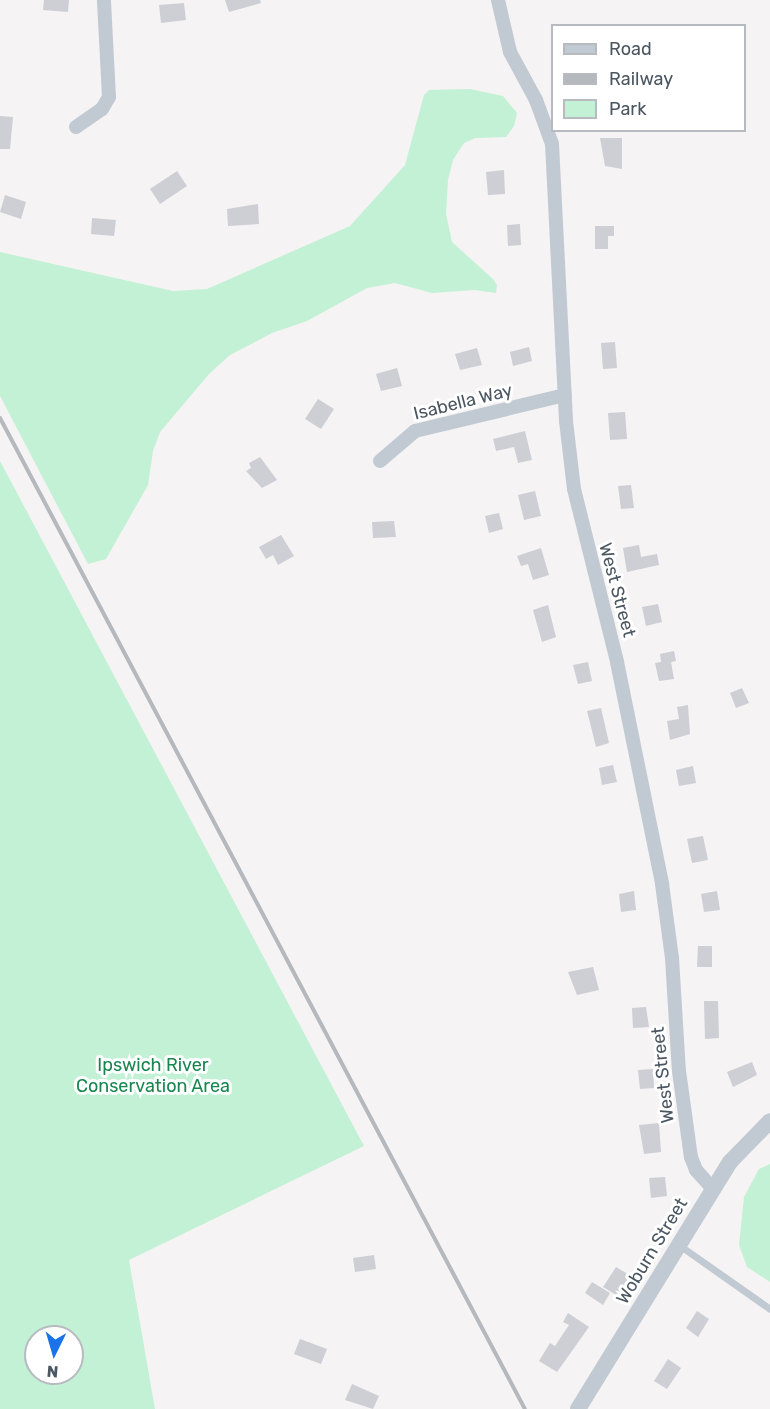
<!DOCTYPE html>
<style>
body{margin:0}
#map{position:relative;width:770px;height:1409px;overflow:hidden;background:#f5f3f3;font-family:Rubik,sans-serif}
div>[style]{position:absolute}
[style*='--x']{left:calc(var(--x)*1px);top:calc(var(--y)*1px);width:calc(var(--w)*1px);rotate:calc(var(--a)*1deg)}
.green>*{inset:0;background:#c3f1d5}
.building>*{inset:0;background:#cdcfd5}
.service>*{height:7px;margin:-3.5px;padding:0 3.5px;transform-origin:3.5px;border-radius:3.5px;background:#c1cad2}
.minor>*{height:14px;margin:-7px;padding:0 7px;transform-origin:7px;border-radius:7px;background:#c1cad2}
.tertiary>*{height:16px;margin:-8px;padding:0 8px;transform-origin:8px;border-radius:8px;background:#c1cad2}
.rail>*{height:4px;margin:-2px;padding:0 2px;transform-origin:2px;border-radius:2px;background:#b5b8bd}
span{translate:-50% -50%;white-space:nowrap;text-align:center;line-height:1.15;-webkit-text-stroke:6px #fff;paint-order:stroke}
.street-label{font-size:18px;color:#4a5661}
.park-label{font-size:18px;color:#17864f}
.legend{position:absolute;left:551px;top:24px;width:195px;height:108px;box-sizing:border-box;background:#fff;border:2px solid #b7bbc0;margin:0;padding:8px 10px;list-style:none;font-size:18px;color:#4a5661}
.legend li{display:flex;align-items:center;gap:12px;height:30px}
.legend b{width:30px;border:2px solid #b7bbc0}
.north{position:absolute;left:24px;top:1325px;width:60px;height:60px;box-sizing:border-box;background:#fff;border:2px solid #b7bbc0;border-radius:50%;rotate:185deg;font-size:16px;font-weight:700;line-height:24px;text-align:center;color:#4a5661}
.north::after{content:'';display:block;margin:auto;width:21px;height:27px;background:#1a73e8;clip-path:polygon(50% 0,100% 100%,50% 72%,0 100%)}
</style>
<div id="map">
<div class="green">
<i style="clip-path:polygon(470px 89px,503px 96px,517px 113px,514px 126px,506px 137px,475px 138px,464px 143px,453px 160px,448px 180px,446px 214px,452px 242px,493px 279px,497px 285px,496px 293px,475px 290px,432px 293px,395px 283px,367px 288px,307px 321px,272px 333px,230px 355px,209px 374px,160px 432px,153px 451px,148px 485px,106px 559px,88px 564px,0 396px,0 252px,173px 291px,207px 289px,350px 226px,405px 165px,424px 95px,429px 90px)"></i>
<i style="clip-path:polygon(evenodd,0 461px,364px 1146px,129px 1260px,155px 1409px,0 1409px,0 461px,36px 1337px,72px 1337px,72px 1373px,36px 1373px,36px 1337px)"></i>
<i style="clip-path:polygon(770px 1164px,770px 1282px,747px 1267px,739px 1245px,744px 1197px,759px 1169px)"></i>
</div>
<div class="building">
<i style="clip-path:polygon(44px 0,69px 0,68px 12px,43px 10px)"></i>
<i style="clip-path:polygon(225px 0,260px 0,261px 3px,229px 12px)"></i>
<i style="clip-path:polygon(184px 3px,186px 20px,161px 23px,159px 5px)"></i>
<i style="clip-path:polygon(0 116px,13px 117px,10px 149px,0 149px)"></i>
<i style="clip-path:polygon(600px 138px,622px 138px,622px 169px,605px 166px)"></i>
<i style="clip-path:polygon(504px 170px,505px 194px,488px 195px,486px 172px)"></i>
<i style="clip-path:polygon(177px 171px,187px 186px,160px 204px,150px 189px)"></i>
<i style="clip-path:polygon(5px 195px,26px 202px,21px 219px,0 212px)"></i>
<i style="clip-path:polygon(258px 204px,259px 224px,228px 226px,227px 209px)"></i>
<i style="clip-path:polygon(92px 218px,116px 220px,114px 236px,91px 234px)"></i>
<i style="clip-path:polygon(520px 224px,521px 245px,508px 246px,507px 225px)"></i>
<i style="clip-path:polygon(595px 226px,614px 226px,614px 236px,608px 236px,608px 249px,595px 249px)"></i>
<i style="clip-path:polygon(615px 342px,617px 368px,603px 369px,601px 343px)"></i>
<i style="clip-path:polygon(529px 347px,532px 361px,513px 366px,510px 352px)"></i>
<i style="clip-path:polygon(477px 348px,482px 365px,460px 370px,455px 354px)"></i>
<i style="clip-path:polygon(397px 368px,402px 386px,381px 391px,376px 374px)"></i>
<i style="clip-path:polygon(318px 399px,334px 409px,321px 429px,305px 419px)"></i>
<i style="clip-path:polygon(625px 412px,627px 439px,610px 440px,608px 413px)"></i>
<i style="clip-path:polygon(525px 431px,532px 460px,518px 463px,514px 447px,496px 451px,493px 439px)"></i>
<i style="clip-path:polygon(260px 457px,277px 480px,262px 488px,246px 471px,251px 468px,249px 463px)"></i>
<i style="clip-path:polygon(631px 485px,634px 508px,621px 509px,618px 486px)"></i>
<i style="clip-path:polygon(535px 491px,541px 516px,524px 520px,518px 495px)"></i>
<i style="clip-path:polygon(499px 513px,503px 529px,489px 533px,485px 516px)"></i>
<i style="clip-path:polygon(394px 521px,396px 537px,373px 538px,372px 522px)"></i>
<i style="clip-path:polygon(281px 535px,294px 556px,278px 565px,273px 555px,266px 559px,259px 547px)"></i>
<i style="clip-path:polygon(639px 545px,641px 557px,657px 554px,659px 565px,627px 572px,623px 548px)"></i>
<i style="clip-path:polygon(541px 548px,549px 575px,533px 580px,528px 564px,521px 566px,517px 556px)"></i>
<i style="clip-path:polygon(658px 604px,662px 622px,646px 626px,642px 607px)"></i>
<i style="clip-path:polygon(548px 605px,556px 637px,542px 642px,533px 610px)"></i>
<i style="clip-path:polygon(674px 651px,676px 661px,671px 662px,674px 679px,659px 681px,655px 663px,661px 662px,660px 654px)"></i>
<i style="clip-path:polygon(588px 662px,592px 681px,578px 684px,573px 665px)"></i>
<i style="clip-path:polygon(742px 688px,749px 703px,736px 708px,730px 693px)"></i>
<i style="clip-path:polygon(688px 705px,690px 734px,670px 740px,667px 721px,679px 719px,677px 707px)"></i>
<i style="clip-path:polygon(601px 708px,609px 743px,596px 747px,587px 711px)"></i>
<i style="clip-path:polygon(613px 765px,617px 782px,602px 785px,599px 768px)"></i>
<i style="clip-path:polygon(693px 766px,696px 783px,679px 786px,676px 770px)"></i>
<i style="clip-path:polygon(703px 836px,708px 860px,692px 863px,687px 839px)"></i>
<i style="clip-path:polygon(634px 891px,636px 910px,621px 912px,619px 894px)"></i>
<i style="clip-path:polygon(717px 891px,720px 910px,704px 912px,701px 894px)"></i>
<i style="clip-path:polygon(698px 946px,712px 946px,712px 967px,697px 967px)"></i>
<i style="clip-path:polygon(593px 967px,599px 990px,577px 995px,568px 972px)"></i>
<i style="clip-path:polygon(704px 1001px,718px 1001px,719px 1038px,705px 1039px)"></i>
<i style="clip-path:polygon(646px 1007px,649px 1027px,633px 1028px,632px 1008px)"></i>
<i style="clip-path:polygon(752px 1062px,757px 1075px,733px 1087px,727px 1072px)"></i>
<i style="clip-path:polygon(653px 1069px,654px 1088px,640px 1089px,638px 1070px)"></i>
<i style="clip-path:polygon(659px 1123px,661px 1152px,644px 1154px,639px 1125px)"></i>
<i style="clip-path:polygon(665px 1177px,667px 1196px,651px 1198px,649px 1178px)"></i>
<i style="clip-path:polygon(374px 1255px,376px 1269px,355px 1272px,353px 1258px)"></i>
<i style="clip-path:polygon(616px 1267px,631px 1276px,618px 1296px,603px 1287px)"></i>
<i style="clip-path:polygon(592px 1282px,610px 1293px,603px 1305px,585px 1293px)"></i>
<i style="clip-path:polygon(697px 1311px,709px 1319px,698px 1337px,686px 1328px)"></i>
<i style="clip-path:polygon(568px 1313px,589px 1327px,557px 1372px,539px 1361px,550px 1343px,555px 1346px,569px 1325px,563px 1322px)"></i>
<i style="clip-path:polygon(300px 1339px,327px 1349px,321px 1364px,294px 1354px)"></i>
<i style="clip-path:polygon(668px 1359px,681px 1368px,667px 1389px,654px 1381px)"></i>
<i style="clip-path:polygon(352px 1384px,379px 1396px,373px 1409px,345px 1400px)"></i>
</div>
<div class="service">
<i style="--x:679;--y:1245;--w:111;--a:35.1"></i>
</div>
<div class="minor">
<i style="--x:498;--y:0;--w:53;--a:77"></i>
<i style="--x:510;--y:52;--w:55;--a:61.6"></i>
<i style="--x:536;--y:100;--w:47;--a:70"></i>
<i style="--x:552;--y:144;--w:277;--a:87.1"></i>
<i style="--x:566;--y:421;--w:68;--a:83.3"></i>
<i style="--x:574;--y:489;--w:178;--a:76"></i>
<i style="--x:617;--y:662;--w:227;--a:78.5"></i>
<i style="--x:662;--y:884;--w:75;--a:82.3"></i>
<i style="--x:672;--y:958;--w:113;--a:86.5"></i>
<i style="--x:679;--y:1071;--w:87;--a:82.1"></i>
<i style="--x:691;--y:1157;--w:14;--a:69"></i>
<i style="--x:696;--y:1170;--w:25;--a:48"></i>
<i style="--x:76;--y:127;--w:32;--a:-35"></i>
<i style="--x:102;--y:109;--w:14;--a:-60"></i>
<i style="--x:109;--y:97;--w:97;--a:-93"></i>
<i style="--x:380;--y:461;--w:46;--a:-40.6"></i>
<i style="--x:415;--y:431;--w:154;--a:-13.5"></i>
</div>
<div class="tertiary">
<i style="--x:578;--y:1409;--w:290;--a:-58.4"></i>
<i style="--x:730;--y:1162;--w:57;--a:-45.7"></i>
</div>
<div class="rail">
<i style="--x:0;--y:418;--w:1121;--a:62.09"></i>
</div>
<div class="street-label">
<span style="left:463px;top:402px;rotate:-14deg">Isabella Way</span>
<span style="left:617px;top:590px;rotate:75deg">West Street</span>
<span style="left:663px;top:1075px;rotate:-96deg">West Street</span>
<span style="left:652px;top:1251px;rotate:-59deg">Woburn Street</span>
</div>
<div class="park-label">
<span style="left:153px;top:1076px">Ipswich River<br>Conservation Area</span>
</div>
<ul class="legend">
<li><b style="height:8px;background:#c1cad2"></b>Road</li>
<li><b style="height:8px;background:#b5b8bd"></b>Railway</li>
<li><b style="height:16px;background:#c3f1d5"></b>Park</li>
</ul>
<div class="north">N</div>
</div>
